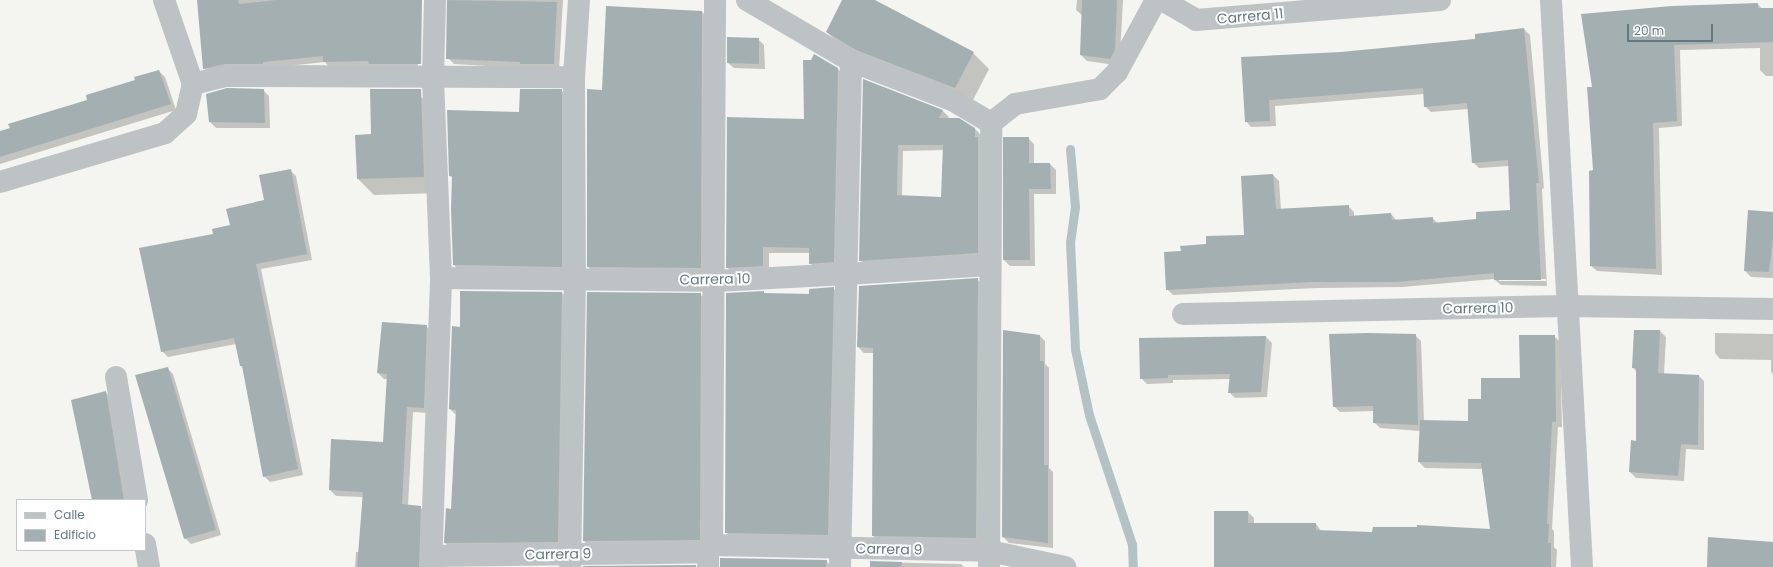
<!DOCTYPE html>
<style>
body{margin:0}
#map{position:relative;width:1773px;height:567px;overflow:hidden;background:#f4f4f0;font-family:Poppins,sans-serif}
div>[style]{position:absolute}
[style*='--x']{left:calc(var(--x)*1px);top:calc(var(--y)*1px);width:calc(var(--w)*1px);rotate:calc(var(--a)*1deg)}
.shadow>*{inset:0;background:#0003}
.stream>*{height:9px;margin:-4.5px;padding:0 4.5px;transform-origin:4.5px;border-radius:4.5px;background:#b3c3c5}
.building>*{inset:0;background:#a4afb2}
.minor>*{height:22px;margin:-11px;padding:0 11px;transform-origin:11px;border-radius:11px;background:#bdc2c4}
span{translate:-50% -50%;white-space:nowrap;text-align:center;line-height:1.15;-webkit-text-stroke:4px #fff;paint-order:stroke}
.street-label{font-size:14px;color:#637981}
.legend{position:absolute;left:16px;top:499px;width:130px;height:52px;box-sizing:border-box;background:#fff;border:1px solid #c1c9cd;margin:0;padding:5px 7px;list-style:none;font-size:12px;color:#637981}
.legend li{display:flex;align-items:center;gap:8px;height:20px}
.legend b{width:20px;border:1px solid #c1c9cd}
.scale{position:absolute;left:1627px;top:24px;width:86px;height:18px;box-sizing:border-box;border:2px solid #637981;border-top:0;padding-left:5px;font-size:12px;line-height:14px;white-space:nowrap;color:#637981;-webkit-text-stroke:3px #fff;paint-order:stroke}
</style>
<div id="map">
<div class="shadow">
<i style="clip-path:polygon(198px 0,416px 0,418px 70px,330px 68px,325px 62px,210px 74px,204px 68px)"></i>
<i style="clip-path:polygon(452px 0,563px 0,559px 70px,454px 64px,448px 58px)"></i>
<i style="clip-path:polygon(843px 0,873px 0,973px 53px,989px 69px,971px 104px,843px 48px,827px 32px)"></i>
<i style="clip-path:polygon(1077px 0,1123px 0,1120px 56px,1116px 65px,1087px 61px,1081px 55px,1083px 16px,1076px 10px)"></i>
<i style="clip-path:polygon(1758px 4px,1762px 9px,1773px 9px,1773px 76px,1766px 76px,1760px 70px,1760px 48px,1680px 50px,1682px 126px,1659px 128px,1662px 275px,1597px 271px,1591px 266px,1595px 171px,1594px 87px,1582px 15px)"></i>
<i style="clip-path:polygon(607px 7px,702px 12px,708px 18px,706px 274px,594px 273px,588px 267px,603px 91px)"></i>
<i style="clip-path:polygon(evenodd,1524px 29px,1530px 35px,1544px 188px,1542px 189px,1547px 286px,1501px 285px,1494px 279px,1402px 287px,1317px 288px,1173px 295px,1167px 289px,1182px 252px,1245px 236px,1273px 175px,1279px 181px,1281px 210px,1348px 206px,1354px 212px,1354px 217px,1391px 214px,1397px 221px,1432px 218px,1438px 223px,1477px 220px,1511px 211px,1509px 166px,1479px 168px,1473px 162px,1468px 109px,1431px 112px,1425px 106px,1424px 94px,1275px 106px,1276px 126px,1251px 127px,1246px 121px,1242px 58px,1341px 53px,1476px 39px,1524px 29px,1499px 279px,1546px 279px,1546px 281px,1499px 281px,1499px 279px)"></i>
<i style="clip-path:polygon(758px 39px,764px 45px,765px 69px,734px 68px,728px 63px)"></i>
<i style="clip-path:polygon(838px 69px,844px 75px,840px 268px,816px 269px,810px 263px,810px 253px,769px 253px,769px 271px,733px 273px,727px 267px,805px 120px)"></i>
<i style="clip-path:polygon(159px 71px,165px 77px,176px 110px,0 164px,0 132px,89px 100px)"></i>
<i style="clip-path:polygon(evenodd,864px 81px,943px 111px,949px 117px,947px 119px,975px 129px,981px 135px,983px 259px,866px 266px,860px 260px,864px 81px,944px 150px,942px 198px,902px 196px,903px 151px,944px 150px)"></i>
<i style="clip-path:polygon(263px 90px,269px 96px,270px 128px,216px 128px,210px 122px)"></i>
<i style="clip-path:polygon(414px 90px,430px 106px,440px 193px,374px 195px,358px 179px,372px 135px)"></i>
<i style="clip-path:polygon(561px 90px,567px 96px,568px 272px,460px 271px,454px 265px,453px 178px,450px 176px,520px 113px)"></i>
<i style="clip-path:polygon(1028px 138px,1034px 144px,1034px 164px,1050px 164px,1056px 170px,1056px 194px,1034px 194px,1035px 266px,1010px 266px,1004px 260px)"></i>
<i style="clip-path:polygon(290px 170px,296px 176px,312px 260px,261px 269px,303px 475px,270px 482px,264px 476px,244px 369px,241px 366px,236px 344px,168px 357px,162px 351px,214px 235px,231px 226px,265px 201px)"></i>
<i style="clip-path:polygon(1773px 213px,1773px 278px,1751px 277px,1745px 271px)"></i>
<i style="clip-path:polygon(977px 279px,983px 285px,981px 544px,879px 541px,873px 536px,874px 353px,864px 353px,858px 347px)"></i>
<i style="clip-path:polygon(833px 288px,839px 294px,833px 540px,731px 538px,726px 532px,763px 292px,765px 294px,810px 295px)"></i>
<i style="clip-path:polygon(562px 293px,568px 299px,564px 547px,451px 549px,445px 543px,452px 510px,456px 415px,450px 409px,461px 328px)"></i>
<i style="clip-path:polygon(700px 294px,706px 300px,705px 545px,590px 547px,584px 541px)"></i>
<i style="clip-path:polygon(426px 326px,432px 332px,430px 413px,413px 412px,408px 506px,420px 507px,426px 513px,424px 567px,355px 567px,356px 552px,359px 552px,363px 497px,336px 496px,330px 490px,384px 443px,388px 379px,384px 379px,378px 373px)"></i>
<i style="clip-path:polygon(1660px 331px,1666px 337px,1664px 374px,1699px 376px,1704px 381px,1704px 450px,1686px 449px,1684px 481px,1636px 478px,1630px 472px,1637px 442px,1637px 372px,1633px 368px)"></i>
<i style="clip-path:polygon(1715px 333px,1773px 334px,1773px 375px,1771px 372px,1771px 360px,1720px 359px,1715px 353px)"></i>
<i style="clip-path:polygon(1039px 335px,1045px 341px,1045px 364px,1049px 368px,1049px 468px,1053px 472px,1053px 548px,1009px 543px,1003px 537px)"></i>
<i style="clip-path:polygon(1415px 335px,1421px 341px,1424px 421px,1469px 422px,1482px 400px,1522px 379px,1554px 336px,1560px 342px,1562px 427px,1558px 427px,1552px 529px,1554px 531px,1554px 547px,1557px 550px,1556px 567px,1215px 567px,1248px 512px,1254px 518px,1254px 524px,1316px 524px,1322px 532px,1373px 533px,1491px 530px,1482px 469px,1425px 468px,1419px 462px,1420px 431px,1380px 428px,1374px 422px,1374px 411px,1340px 412px,1334px 406px)"></i>
<i style="clip-path:polygon(1266px 337px,1272px 343px,1267px 397px,1235px 398px,1229px 392px,1231px 379px,1173px 380px,1173px 383px,1147px 384px,1141px 378px,1140px 339px)"></i>
<i style="clip-path:polygon(167px 368px,173px 374px,221px 535px,191px 544px,185px 538px)"></i>
<i style="clip-path:polygon(105px 392px,111px 398px,129px 500px,93px 500px)"></i>
<i style="clip-path:polygon(826px 561px,832px 567px,721px 567px)"></i>
<i style="clip-path:polygon(871px 562px,961px 564px,964px 567px,853px 567px,871px 567px)"></i>
</div>
<div class="stream">
<i style="--x:1070;--y:149;--w:58;--a:85.1"></i>
<i style="--x:1075;--y:207;--w:35;--a:98"></i>
<i style="--x:1070;--y:242;--w:107;--a:87.3"></i>
<i style="--x:1075;--y:349;--w:67;--a:78"></i>
<i style="--x:1089;--y:415;--w:136;--a:71.6"></i>
<i style="--x:1132;--y:544;--w:23;--a:88"></i>
</div>
<div class="building">
<i style="clip-path:polygon(197px 0,238px 0,239px 4px,276px 0,422px 0,421px 64px,369px 64px,368px 61px,323px 62px,323px 56px,263px 62px,263px 64px,225px 64px,203px 69px)"></i>
<i style="clip-path:polygon(447px 0,557px 2px,554px 64px,520px 64px,520px 62px,446px 59px)"></i>
<i style="clip-path:polygon(842px 0,875px 0,974px 52px,955px 88px,856px 50px,826px 32px)"></i>
<i style="clip-path:polygon(1082px 0,1117px 0,1115px 50px,1110px 59px,1080px 55px)"></i>
<i style="clip-path:polygon(1758px 3px,1758px 8px,1773px 8px,1773px 42px,1674px 45px,1677px 121px,1653px 123px,1656px 269px,1590px 266px,1589px 171px,1593px 170px,1587px 87px,1592px 87px,1581px 14px,1672px 6px)"></i>
<i style="clip-path:polygon(606px 6px,702px 11px,701px 268px,587px 267px,587px 89px,602px 90px)"></i>
<i style="clip-path:polygon(1524px 28px,1539px 183px,1536px 183px,1541px 280px,1494px 280px,1494px 273px,1396px 282px,1310px 282px,1166px 290px,1164px 252px,1181px 251px,1180px 246px,1206px 244px,1206px 236px,1244px 235px,1241px 176px,1273px 174px,1276px 209px,1349px 205px,1349px 216px,1391px 213px,1392px 220px,1433px 217px,1433px 223px,1476px 219px,1476px 212px,1510px 210px,1508px 160px,1472px 163px,1467px 103px,1424px 107px,1423px 88px,1269px 100px,1270px 121px,1245px 122px,1241px 57px,1341px 52px,1475px 39px,1475px 34px)"></i>
<i style="clip-path:polygon(727px 37px,759px 38px,759px 64px,727px 63px)"></i>
<i style="clip-path:polygon(814px 54px,838px 68px,834px 262px,809px 264px,809px 248px,763px 247px,763px 266px,726px 268px,727px 117px,804px 119px,803px 60px,811px 60px)"></i>
<i style="clip-path:polygon(159px 70px,171px 104px,0 157px,0 131px,10px 128px,8px 124px,87px 100px,86px 95px,135px 80px,134px 77px)"></i>
<i style="clip-path:polygon(evenodd,863px 79px,943px 110px,939px 118px,959px 118px,975px 128px,975px 137px,978px 137px,978px 253px,859px 261px,863px 79px,898px 145px,943px 145px,941px 197px,897px 195px,898px 145px)"></i>
<i style="clip-path:polygon(227px 88px,264px 89px,265px 123px,209px 122px,206px 94px)"></i>
<i style="clip-path:polygon(370px 89px,421px 89px,424px 177px,357px 179px,355px 135px,371px 134px)"></i>
<i style="clip-path:polygon(520px 89px,562px 89px,562px 267px,453px 265px,451px 209px,452px 176px,449px 176px,447px 110px,519px 112px)"></i>
<i style="clip-path:polygon(1003px 137px,1029px 137px,1029px 163px,1050px 163px,1051px 189px,1029px 189px,1030px 260px,1003px 260px)"></i>
<i style="clip-path:polygon(291px 169px,307px 254px,256px 264px,298px 469px,263px 477px,242px 366px,240px 366px,234px 338px,161px 352px,139px 248px,213px 234px,212px 229px,230px 225px,226px 209px,264px 200px,259px 175px)"></i>
<i style="clip-path:polygon(1748px 210px,1773px 212px,1773px 238px,1769px 272px,1744px 271px)"></i>
<i style="clip-path:polygon(978px 278px,976px 538px,872px 536px,873px 348px,857px 347px,859px 286px)"></i>
<i style="clip-path:polygon(834px 287px,828px 535px,725px 533px,726px 293px,764px 291px,764px 293px,809px 294px,809px 289px)"></i>
<i style="clip-path:polygon(460px 291px,562px 292px,558px 542px,444px 543px,446px 508px,451px 509px,456px 410px,449px 409px,452px 326px,460px 327px)"></i>
<i style="clip-path:polygon(587px 292px,701px 293px,700px 540px,583px 541px)"></i>
<i style="clip-path:polygon(382px 322px,427px 325px,424px 408px,407px 407px,402px 504px,421px 506px,419px 567px,357px 567px,363px 492px,329px 490px,331px 439px,383px 442px,387px 374px,377px 373px)"></i>
<i style="clip-path:polygon(1003px 330px,1040px 335px,1040px 361px,1044px 361px,1044px 465px,1048px 465px,1048px 543px,1002px 537px)"></i>
<i style="clip-path:polygon(1634px 330px,1660px 330px,1658px 373px,1699px 375px,1698px 445px,1681px 444px,1678px 476px,1629px 472px,1631px 440px,1636px 441px,1636px 368px,1632px 368px)"></i>
<i style="clip-path:polygon(1369px 333px,1416px 334px,1418px 425px,1373px 423px,1373px 406px,1333px 407px,1329px 334px)"></i>
<i style="clip-path:polygon(1519px 335px,1555px 335px,1556px 422px,1552px 422px,1547px 524px,1549px 524px,1548px 543px,1551px 543px,1551px 567px,1214px 567px,1214px 511px,1248px 511px,1248px 523px,1316px 523px,1316px 530px,1372px 532px,1373px 527px,1417px 527px,1417px 525px,1490px 529px,1481px 463px,1418px 462px,1420px 420px,1468px 421px,1468px 399px,1481px 399px,1481px 378px,1520px 378px)"></i>
<i style="clip-path:polygon(1266px 336px,1261px 392px,1228px 393px,1230px 374px,1168px 375px,1168px 378px,1140px 379px,1139px 338px)"></i>
<i style="clip-path:polygon(168px 367px,216px 530px,184px 539px,135px 375px)"></i>
<i style="clip-path:polygon(106px 391px,124px 500px,92px 500px,71px 400px)"></i>
<i style="clip-path:polygon(1708px 537px,1773px 542px,1773px 567px,1707px 567px)"></i>
<i style="clip-path:polygon(720px 558px,827px 560px,826px 567px,720px 567px)"></i>
<i style="clip-path:polygon(870px 561px,902px 562px,901px 567px,870px 567px)"></i>
<i style="clip-path:polygon(696px 565px,696px 567px,583px 567px,583px 566px)"></i>
</div>
<div class="minor">
<i style="--x:164;--y:0;--w:89;--a:71"></i>
<i style="--x:747;--y:0;--w:121;--a:30.4"></i>
<i style="--x:851;--y:61;--w:110;--a:21.2"></i>
<i style="--x:954;--y:101;--w:43;--a:30.7"></i>
<i style="--x:1162;--y:0;--w:39;--a:30"></i>
<i style="--x:1196;--y:20;--w:245;--a:-4.7"></i>
<i style="--x:1551;--y:0;--w:568;--a:86.87"></i>
<i style="--x:991;--y:123;--w:31;--a:-38"></i>
<i style="--x:1015;--y:104;--w:86;--a:-10"></i>
<i style="--x:1100;--y:89;--w:24;--a:-45"></i>
<i style="--x:1117;--y:72;--w:82;--a:-61.6"></i>
<i style="--x:0;--y:182;--w:172;--a:-16.5"></i>
<i style="--x:165;--y:133;--w:28;--a:-42"></i>
<i style="--x:186;--y:114;--w:31;--a:-77"></i>
<i style="--x:193;--y:84;--w:33;--a:-14"></i>
<i style="--x:225;--y:76;--w:349;--a:0.2"></i>
<i style="--x:441;--y:278;--w:274;--a:0.6"></i>
<i style="--x:715;--y:281;--w:132;--a:-3"></i>
<i style="--x:847;--y:274;--w:142;--a:-3.6"></i>
<i style="--x:1183;--y:314;--w:384;--a:-1.2"></i>
<i style="--x:1567;--y:306;--w:206;--a:0.8"></i>
<i style="--x:116;--y:377;--w:125;--a:80.3"></i>
<i style="--x:145;--y:544;--w:23;--a:80"></i>
<i style="--x:712;--y:545;--w:277;--a:1.2"></i>
<i style="--x:989;--y:551;--w:78;--a:11.9"></i>
<i style="--x:431;--y:556;--w:277;--a:-0.8"></i>
<i style="--x:431;--y:567;--w:289;--a:-88"></i>
<i style="--x:441;--y:278;--w:202;--a:-92.3"></i>
<i style="--x:433;--y:76;--w:76;--a:-88.5"></i>
<i style="--x:570;--y:567;--w:288;--a:-89"></i>
<i style="--x:575;--y:279;--w:202;--a:-90.3"></i>
<i style="--x:574;--y:77;--w:77;--a:-86.3"></i>
<i style="--x:708;--y:567;--w:15;--a:-90"></i>
<i style="--x:708;--y:552;--w:8;--a:-60"></i>
<i style="--x:712;--y:545;--w:545;--a:-89.68"></i>
<i style="--x:840;--y:567;--w:506;--a:-88.75"></i>
<i style="--x:989;--y:567;--w:444;--a:-89.7"></i>
</div>
<div class="street-label">
<span style="left:1250px;top:16px;rotate:-5deg">Carrera 11</span>
<span style="left:715px;top:279px;rotate:-1deg">Carrera 10</span>
<span style="left:1478px;top:308px;rotate:-1deg">Carrera 10</span>
<span style="left:889px;top:549px;rotate:1deg">Carrera 9</span>
<span style="left:558px;top:554px;rotate:-1deg">Carrera 9</span>
</div>
<ul class="legend">
<li><b style="height:5px;background:#bdc2c4"></b>Calle</li>
<li><b style="height:11px;background:#a4afb2"></b>Edificio</li>
</ul>
<div class="scale">20 m</div>
</div>
